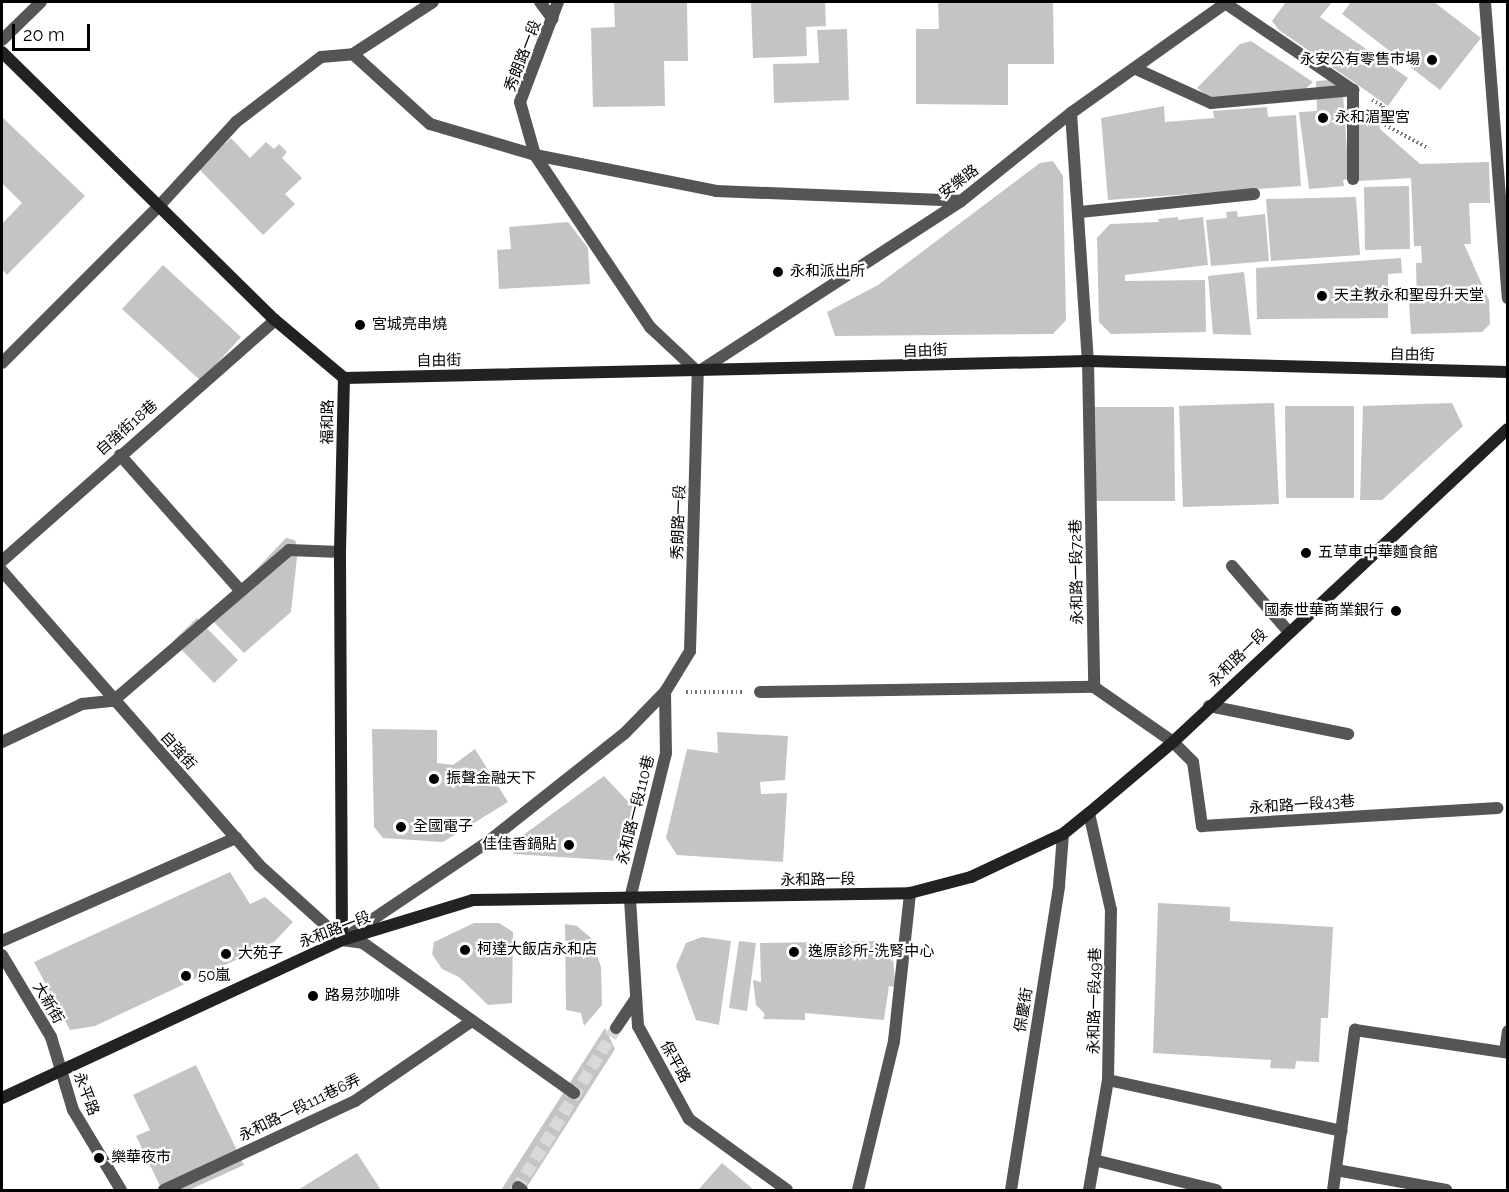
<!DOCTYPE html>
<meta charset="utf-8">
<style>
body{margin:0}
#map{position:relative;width:1509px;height:1192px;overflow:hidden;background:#fff;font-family:Raleway,"Noto Sans TC",sans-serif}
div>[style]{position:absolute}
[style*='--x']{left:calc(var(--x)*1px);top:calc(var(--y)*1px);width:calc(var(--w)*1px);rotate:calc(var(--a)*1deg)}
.building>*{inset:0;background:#c4c4c4}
.street-tunnel>*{height:12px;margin-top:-6px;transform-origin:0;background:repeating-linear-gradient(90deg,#d9d9d9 0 12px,transparent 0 18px)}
.path>*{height:4px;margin-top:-2px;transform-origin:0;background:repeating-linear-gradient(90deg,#777 0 1.5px,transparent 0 4.5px)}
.lane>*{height:12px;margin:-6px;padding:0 6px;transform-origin:6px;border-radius:6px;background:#555}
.street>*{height:12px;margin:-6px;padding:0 6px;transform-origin:6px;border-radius:6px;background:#555}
.secondary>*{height:12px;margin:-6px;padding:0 6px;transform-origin:6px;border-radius:6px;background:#222}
.dots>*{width:16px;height:16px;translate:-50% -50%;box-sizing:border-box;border:3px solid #fff;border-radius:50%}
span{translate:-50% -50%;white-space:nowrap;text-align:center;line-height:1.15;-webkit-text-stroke:4.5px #fff;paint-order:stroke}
.street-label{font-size:15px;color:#000}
.poi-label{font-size:15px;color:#000}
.right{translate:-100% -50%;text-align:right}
.left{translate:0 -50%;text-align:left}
.frame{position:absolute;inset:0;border:3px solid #000;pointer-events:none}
.scale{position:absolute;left:12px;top:24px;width:78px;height:27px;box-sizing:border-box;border:3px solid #000;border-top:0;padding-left:8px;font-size:18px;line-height:21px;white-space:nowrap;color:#000;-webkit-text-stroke:4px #fff;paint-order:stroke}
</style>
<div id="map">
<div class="building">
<i style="clip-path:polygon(614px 2px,687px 2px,688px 61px,664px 61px,665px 106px,593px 107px,591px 28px,615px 27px)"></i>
<i style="clip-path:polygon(751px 2px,825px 2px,826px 26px,806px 27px,807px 56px,753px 58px)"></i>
<i style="clip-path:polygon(938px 2px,1053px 2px,1054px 64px,1008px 64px,1008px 105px,916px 104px,916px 29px,939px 29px)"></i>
<i style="clip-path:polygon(1286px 2px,1332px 2px,1320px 17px,1408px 78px,1388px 106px,1279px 30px,1272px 21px)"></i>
<i style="clip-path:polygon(1351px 2px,1434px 2px,1481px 38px,1440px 90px,1342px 14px)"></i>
<i style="clip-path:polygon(847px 29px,849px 100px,774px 103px,773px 64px,819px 63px,817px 30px)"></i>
<i style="clip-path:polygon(1251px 41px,1313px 82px,1301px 93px,1209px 97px,1197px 88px,1240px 44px)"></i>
<i style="clip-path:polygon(1342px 79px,1349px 179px,1343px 180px,1344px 186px,1309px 189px,1299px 112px,1317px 111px,1316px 81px)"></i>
<i style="clip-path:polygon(1164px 106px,1165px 122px,1214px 118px,1213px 111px,1267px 107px,1268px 117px,1296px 115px,1301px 186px,1108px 200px,1101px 118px)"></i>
<i style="clip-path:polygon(1378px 109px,1380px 129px,1420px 164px,1489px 162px,1490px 203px,1469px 203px,1471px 244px,1464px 244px,1489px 300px,1490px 324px,1482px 332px,1411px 334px,1409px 303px,1417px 303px,1416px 263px,1422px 263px,1421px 246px,1414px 246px,1411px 178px,1359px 181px,1357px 110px)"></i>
<i style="clip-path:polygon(2px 117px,85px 196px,7px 275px,2px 269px,2px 224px,22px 203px,2px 183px)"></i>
<i style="clip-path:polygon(231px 138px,250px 158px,266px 142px,274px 149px,279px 144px,287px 152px,282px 158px,302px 178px,285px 194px,295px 204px,263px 235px,199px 169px)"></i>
<i style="clip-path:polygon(1053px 161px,1063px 176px,1066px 320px,1053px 334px,835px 336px,827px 312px,878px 285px,1040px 163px)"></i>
<i style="clip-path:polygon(1409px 186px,1410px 249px,1365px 250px,1364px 187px)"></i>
<i style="clip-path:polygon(1356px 197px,1360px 255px,1271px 261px,1266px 199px)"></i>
<i style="clip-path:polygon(1237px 211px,1238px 217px,1265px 214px,1269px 261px,1211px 266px,1206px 220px,1227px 218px,1226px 212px)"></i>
<i style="clip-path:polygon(1178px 217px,1178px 220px,1203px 217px,1208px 265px,1125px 275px,1125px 281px,1205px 280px,1206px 332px,1111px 334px,1099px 322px,1097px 238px,1110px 224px,1159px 222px,1158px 219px)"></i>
<i style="clip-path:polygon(568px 222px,588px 248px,590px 284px,499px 289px,497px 250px,511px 249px,509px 227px)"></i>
<i style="clip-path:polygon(1401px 258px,1402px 273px,1388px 274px,1388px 318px,1257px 319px,1256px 268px)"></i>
<i style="clip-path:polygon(163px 265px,241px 337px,201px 381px,122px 309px)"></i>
<i style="clip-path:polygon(1244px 272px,1251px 335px,1213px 334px,1208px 276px)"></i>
<i style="clip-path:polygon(1274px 403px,1279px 504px,1183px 507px,1179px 406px)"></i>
<i style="clip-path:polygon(1452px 403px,1463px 426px,1382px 500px,1360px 500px,1363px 406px)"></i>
<i style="clip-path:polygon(1285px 406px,1354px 406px,1354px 498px,1286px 498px)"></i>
<i style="clip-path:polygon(1095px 407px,1174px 407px,1175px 501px,1096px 501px)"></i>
<i style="clip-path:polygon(286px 538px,295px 540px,298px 548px,291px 612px,244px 653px,210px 618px)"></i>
<i style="clip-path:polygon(197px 618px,238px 660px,214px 683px,173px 641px)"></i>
<i style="clip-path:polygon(372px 729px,437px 730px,437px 763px,453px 765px,475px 749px,508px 802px,443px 842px,383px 838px,374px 827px)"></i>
<i style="clip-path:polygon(717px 732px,788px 736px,785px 780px,760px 782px,761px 794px,787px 793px,783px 862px,677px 855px,666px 838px,687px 749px,718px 753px)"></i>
<i style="clip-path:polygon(604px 776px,636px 810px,626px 857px,620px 861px,514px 854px,511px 844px)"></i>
<i style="clip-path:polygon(230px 872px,250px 904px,265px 897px,293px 922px,274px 942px,95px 1026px,70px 1030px,34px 962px)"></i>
<i style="clip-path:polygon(1158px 903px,1230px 907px,1230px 921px,1333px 927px,1328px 1018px,1321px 1018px,1319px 1062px,1296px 1061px,1295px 1069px,1270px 1068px,1271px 1060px,1153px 1053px)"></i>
<i style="clip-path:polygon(474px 923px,499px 923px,513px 932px,512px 1003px,488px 1005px,459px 977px,442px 969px,432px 954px,434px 942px)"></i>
<i style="clip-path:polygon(565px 924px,577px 926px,591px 938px,601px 967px,602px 1005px,584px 1026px,581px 1013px,566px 1010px)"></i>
<i style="clip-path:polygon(702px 937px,731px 941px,719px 1025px,696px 1020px,676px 966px,686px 943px)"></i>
<i style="clip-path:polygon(739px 941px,756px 943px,747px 1011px,729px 1008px)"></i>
<i style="clip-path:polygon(884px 941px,885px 951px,892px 951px,896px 987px,889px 986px,884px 1020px,805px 1013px,805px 1020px,763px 1019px,765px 1014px,756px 1005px,753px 980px,761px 982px,760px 943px)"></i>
<i style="clip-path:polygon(605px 1028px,615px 1049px,525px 1190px,501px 1190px)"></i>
<i style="clip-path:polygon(196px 1065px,244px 1165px,189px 1190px,162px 1190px,136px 1136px,150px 1130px,133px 1095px)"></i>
<i style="clip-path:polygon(357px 1153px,381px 1190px,298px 1190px)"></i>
<i style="clip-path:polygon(722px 1163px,754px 1190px,698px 1190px)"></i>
</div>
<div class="street-tunnel">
<i style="--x:516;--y:1190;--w:190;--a:-58.3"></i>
</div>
<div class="path">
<i style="--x:1372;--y:100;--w:13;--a:29"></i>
<i style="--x:1383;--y:106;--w:19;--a:84"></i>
<i style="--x:1385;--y:125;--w:47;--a:28.2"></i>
<i style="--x:686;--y:692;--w:56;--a:0"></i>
</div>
<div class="lane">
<i style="--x:1485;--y:2;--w:297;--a:85.6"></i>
<i style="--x:1225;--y:3;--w:155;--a:34.2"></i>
<i style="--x:2;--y:40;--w:54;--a:-44.3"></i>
<i style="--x:353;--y:54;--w:95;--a:-33"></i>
<i style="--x:1136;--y:69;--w:82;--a:24.4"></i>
<i style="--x:1211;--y:103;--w:143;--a:-5.2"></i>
<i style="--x:1353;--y:90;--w:89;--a:90"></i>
<i style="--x:1071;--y:113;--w:249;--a:86.1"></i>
<i style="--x:1088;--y:361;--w:326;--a:88.9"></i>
<i style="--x:1080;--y:212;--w:175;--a:-5.9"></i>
<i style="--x:2;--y:363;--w:223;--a:-45"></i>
<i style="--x:160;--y:205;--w:113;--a:-47.5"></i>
<i style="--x:236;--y:122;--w:107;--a:-37.4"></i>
<i style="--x:321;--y:57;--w:32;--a:-5"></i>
<i style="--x:353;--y:54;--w:104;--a:42.3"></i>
<i style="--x:430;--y:124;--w:109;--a:16.4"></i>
<i style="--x:535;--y:155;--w:185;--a:11.2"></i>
<i style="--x:716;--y:191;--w:245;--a:2.3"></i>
<i style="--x:120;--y:455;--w:179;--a:48.4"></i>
<i style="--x:2;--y:561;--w:364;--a:-41.4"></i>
<i style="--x:1232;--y:566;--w:86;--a:49.3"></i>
<i style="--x:1094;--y:687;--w:96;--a:34.8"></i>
<i style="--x:1173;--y:742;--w:28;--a:45"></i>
<i style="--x:1193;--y:762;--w:65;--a:82"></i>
<i style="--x:1202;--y:826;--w:296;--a:-3.5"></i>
<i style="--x:760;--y:692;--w:334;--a:-0.9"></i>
<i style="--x:1209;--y:706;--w:142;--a:11.4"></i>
<i style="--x:2;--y:742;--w:89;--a:-25.4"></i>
<i style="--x:82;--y:704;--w:31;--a:-6"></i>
<i style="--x:113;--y:701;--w:232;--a:-40.6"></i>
<i style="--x:289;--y:550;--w:51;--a:2.2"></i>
<i style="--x:342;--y:940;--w:21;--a:8"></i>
<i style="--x:363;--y:943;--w:259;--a:35.4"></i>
<i style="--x:2;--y:941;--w:256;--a:-23.8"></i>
<i style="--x:616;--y:1028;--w:36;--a:-56"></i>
<i style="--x:1505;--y:1052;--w:21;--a:-82"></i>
<i style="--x:1108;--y:1080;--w:239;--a:12.3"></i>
<i style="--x:1094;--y:1160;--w:126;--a:13.8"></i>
<i style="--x:1336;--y:1170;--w:112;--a:10.3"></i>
<i style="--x:518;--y:1187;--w:5;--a:37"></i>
<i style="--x:164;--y:1190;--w:211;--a:-25"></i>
<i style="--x:355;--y:1101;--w:142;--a:-34.4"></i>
<i style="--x:858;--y:1190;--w:153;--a:-76.4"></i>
<i style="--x:894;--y:1041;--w:149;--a:-83.8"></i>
<i style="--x:1089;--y:1190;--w:112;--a:-80.2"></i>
<i style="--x:1108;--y:1080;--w:170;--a:-89"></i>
<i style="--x:1111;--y:910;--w:99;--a:-102.8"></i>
<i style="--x:1333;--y:1190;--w:162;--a:-82.2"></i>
<i style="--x:1355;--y:1030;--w:155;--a:8.5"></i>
</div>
<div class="street">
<i style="--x:427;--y:2;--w:3;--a:45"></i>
<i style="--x:540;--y:2;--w:21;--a:53"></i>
<i style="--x:698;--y:372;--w:314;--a:-33"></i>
<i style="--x:961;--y:201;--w:141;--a:-38.7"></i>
<i style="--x:1071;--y:113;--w:191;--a:-35.4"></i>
<i style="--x:2;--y:571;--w:390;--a:48.8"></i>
<i style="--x:259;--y:865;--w:112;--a:42.1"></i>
<i style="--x:342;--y:940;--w:172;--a:-33.9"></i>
<i style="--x:485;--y:844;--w:177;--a:-38.4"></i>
<i style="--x:624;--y:734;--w:59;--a:-45.7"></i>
<i style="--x:665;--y:692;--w:48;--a:-58.6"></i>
<i style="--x:690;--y:651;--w:279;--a:-88.4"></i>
<i style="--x:698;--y:372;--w:66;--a:-136.8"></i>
<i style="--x:650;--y:327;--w:207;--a:-123.8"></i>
<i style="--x:535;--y:155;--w:55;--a:-105.8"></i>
<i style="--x:520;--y:102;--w:107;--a:-69.2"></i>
<i style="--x:665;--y:692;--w:61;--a:89.1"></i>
<i style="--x:666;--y:753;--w:150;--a:103.9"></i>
<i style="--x:630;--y:899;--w:127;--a:86.4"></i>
<i style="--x:638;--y:1026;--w:106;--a:61.3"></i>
<i style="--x:689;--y:1119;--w:121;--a:35.9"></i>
<i style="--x:2;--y:955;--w:96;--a:59.1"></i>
<i style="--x:51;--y:1037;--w:76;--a:73.2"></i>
<i style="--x:73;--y:1110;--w:93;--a:59"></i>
<i style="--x:1011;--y:1190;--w:308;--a:-81"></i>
<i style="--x:1059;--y:886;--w:52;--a:-85.6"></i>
</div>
<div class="secondary">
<i style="--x:2;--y:52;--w:383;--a:44.5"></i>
<i style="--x:275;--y:320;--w:90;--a:40"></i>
<i style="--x:344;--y:378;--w:744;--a:-1.31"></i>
<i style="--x:1088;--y:361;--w:420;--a:1.5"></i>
<i style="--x:342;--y:940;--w:388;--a:-90.3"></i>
<i style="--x:340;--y:552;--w:174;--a:-88.7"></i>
<i style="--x:2;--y:1098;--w:375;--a:-24.9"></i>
<i style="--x:342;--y:940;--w:137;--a:-17"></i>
<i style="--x:473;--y:900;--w:437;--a:-0.9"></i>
<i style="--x:910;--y:893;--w:63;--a:-14.7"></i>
<i style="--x:971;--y:877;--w:102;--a:-25.1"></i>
<i style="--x:1063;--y:834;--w:33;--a:-39"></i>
<i style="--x:1089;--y:813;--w:110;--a:-40.2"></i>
<i style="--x:1173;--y:742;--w:458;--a:-43.1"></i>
</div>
<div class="dots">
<i style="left:1432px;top:60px;background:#000"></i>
<i style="left:1323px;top:118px;background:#000"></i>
<i style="left:778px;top:272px;background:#000"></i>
<i style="left:1322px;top:296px;background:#000"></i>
<i style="left:360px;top:325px;background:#000"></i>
<i style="left:1306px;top:553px;background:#000"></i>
<i style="left:1396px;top:611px;background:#000"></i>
<i style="left:434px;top:779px;background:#000"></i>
<i style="left:401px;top:827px;background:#000"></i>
<i style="left:569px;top:845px;background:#000"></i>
<i style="left:465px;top:950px;background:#000"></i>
<i style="left:794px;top:952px;background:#000"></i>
<i style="left:226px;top:954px;background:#000"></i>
<i style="left:186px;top:976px;background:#000"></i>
<i style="left:313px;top:996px;background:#000"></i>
<i style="left:99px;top:1158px;background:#000"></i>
</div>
<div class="street-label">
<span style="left:523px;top:56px;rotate:-69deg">秀朗路一段</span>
<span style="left:959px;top:182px;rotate:-37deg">安樂路</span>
<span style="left:925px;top:351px;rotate:-2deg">自由街</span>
<span style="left:1412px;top:355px;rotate:1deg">自由街</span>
<span style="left:439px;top:361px;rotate:-1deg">自由街</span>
<span style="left:328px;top:422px;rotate:-89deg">福和路</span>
<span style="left:127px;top:428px;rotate:-41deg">自強街18巷</span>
<span style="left:679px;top:522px;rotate:-88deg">秀朗路一段</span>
<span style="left:1077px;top:572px;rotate:-91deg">永和路一段72巷</span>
<span style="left:1238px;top:658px;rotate:-44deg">永和路一段</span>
<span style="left:178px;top:751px;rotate:48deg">自強街</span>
<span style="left:1302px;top:805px;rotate:-4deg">永和路一段43巷</span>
<span style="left:636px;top:810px;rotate:-76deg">永和路一段110巷</span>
<span style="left:818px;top:880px;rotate:-1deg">永和路一段</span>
<span style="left:335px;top:930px;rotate:-21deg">永和路一段</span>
<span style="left:1095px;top:1001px;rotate:-89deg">永和路一段49巷</span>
<span style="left:48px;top:1003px;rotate:59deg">大新街</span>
<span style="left:1024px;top:1010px;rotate:-81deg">保慶街</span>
<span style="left:675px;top:1062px;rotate:61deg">保平路</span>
<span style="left:86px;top:1094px;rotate:69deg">永平路</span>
<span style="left:300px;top:1108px;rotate:-26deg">永和路一段111巷6弄</span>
</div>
<div class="poi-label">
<span class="right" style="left:1420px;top:60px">永安公有零售市場</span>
<span class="left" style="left:1335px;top:118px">永和湄聖宮</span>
<span class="left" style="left:790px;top:272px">永和派出所</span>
<span class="left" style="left:1334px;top:296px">天主教永和聖母升天堂</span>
<span class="left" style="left:372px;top:325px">宮城亮串燒</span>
<span class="left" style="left:1318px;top:553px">五草車中華麵食館</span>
<span class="right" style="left:1384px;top:611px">國泰世華商業銀行</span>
<span class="left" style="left:446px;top:779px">振聲金融天下</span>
<span class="left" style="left:413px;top:827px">全國電子</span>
<span class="right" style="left:557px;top:845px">佳佳香鍋貼</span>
<span class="left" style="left:477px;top:950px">柯達大飯店永和店</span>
<span class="left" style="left:808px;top:952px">逸原診所-洗腎中心</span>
<span class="left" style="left:238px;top:954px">大苑子</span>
<span class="left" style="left:198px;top:976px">50嵐</span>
<span class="left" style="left:325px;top:996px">路易莎咖啡</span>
<span class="left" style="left:111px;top:1158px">樂華夜市</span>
</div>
<div class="frame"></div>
<div class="scale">20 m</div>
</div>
